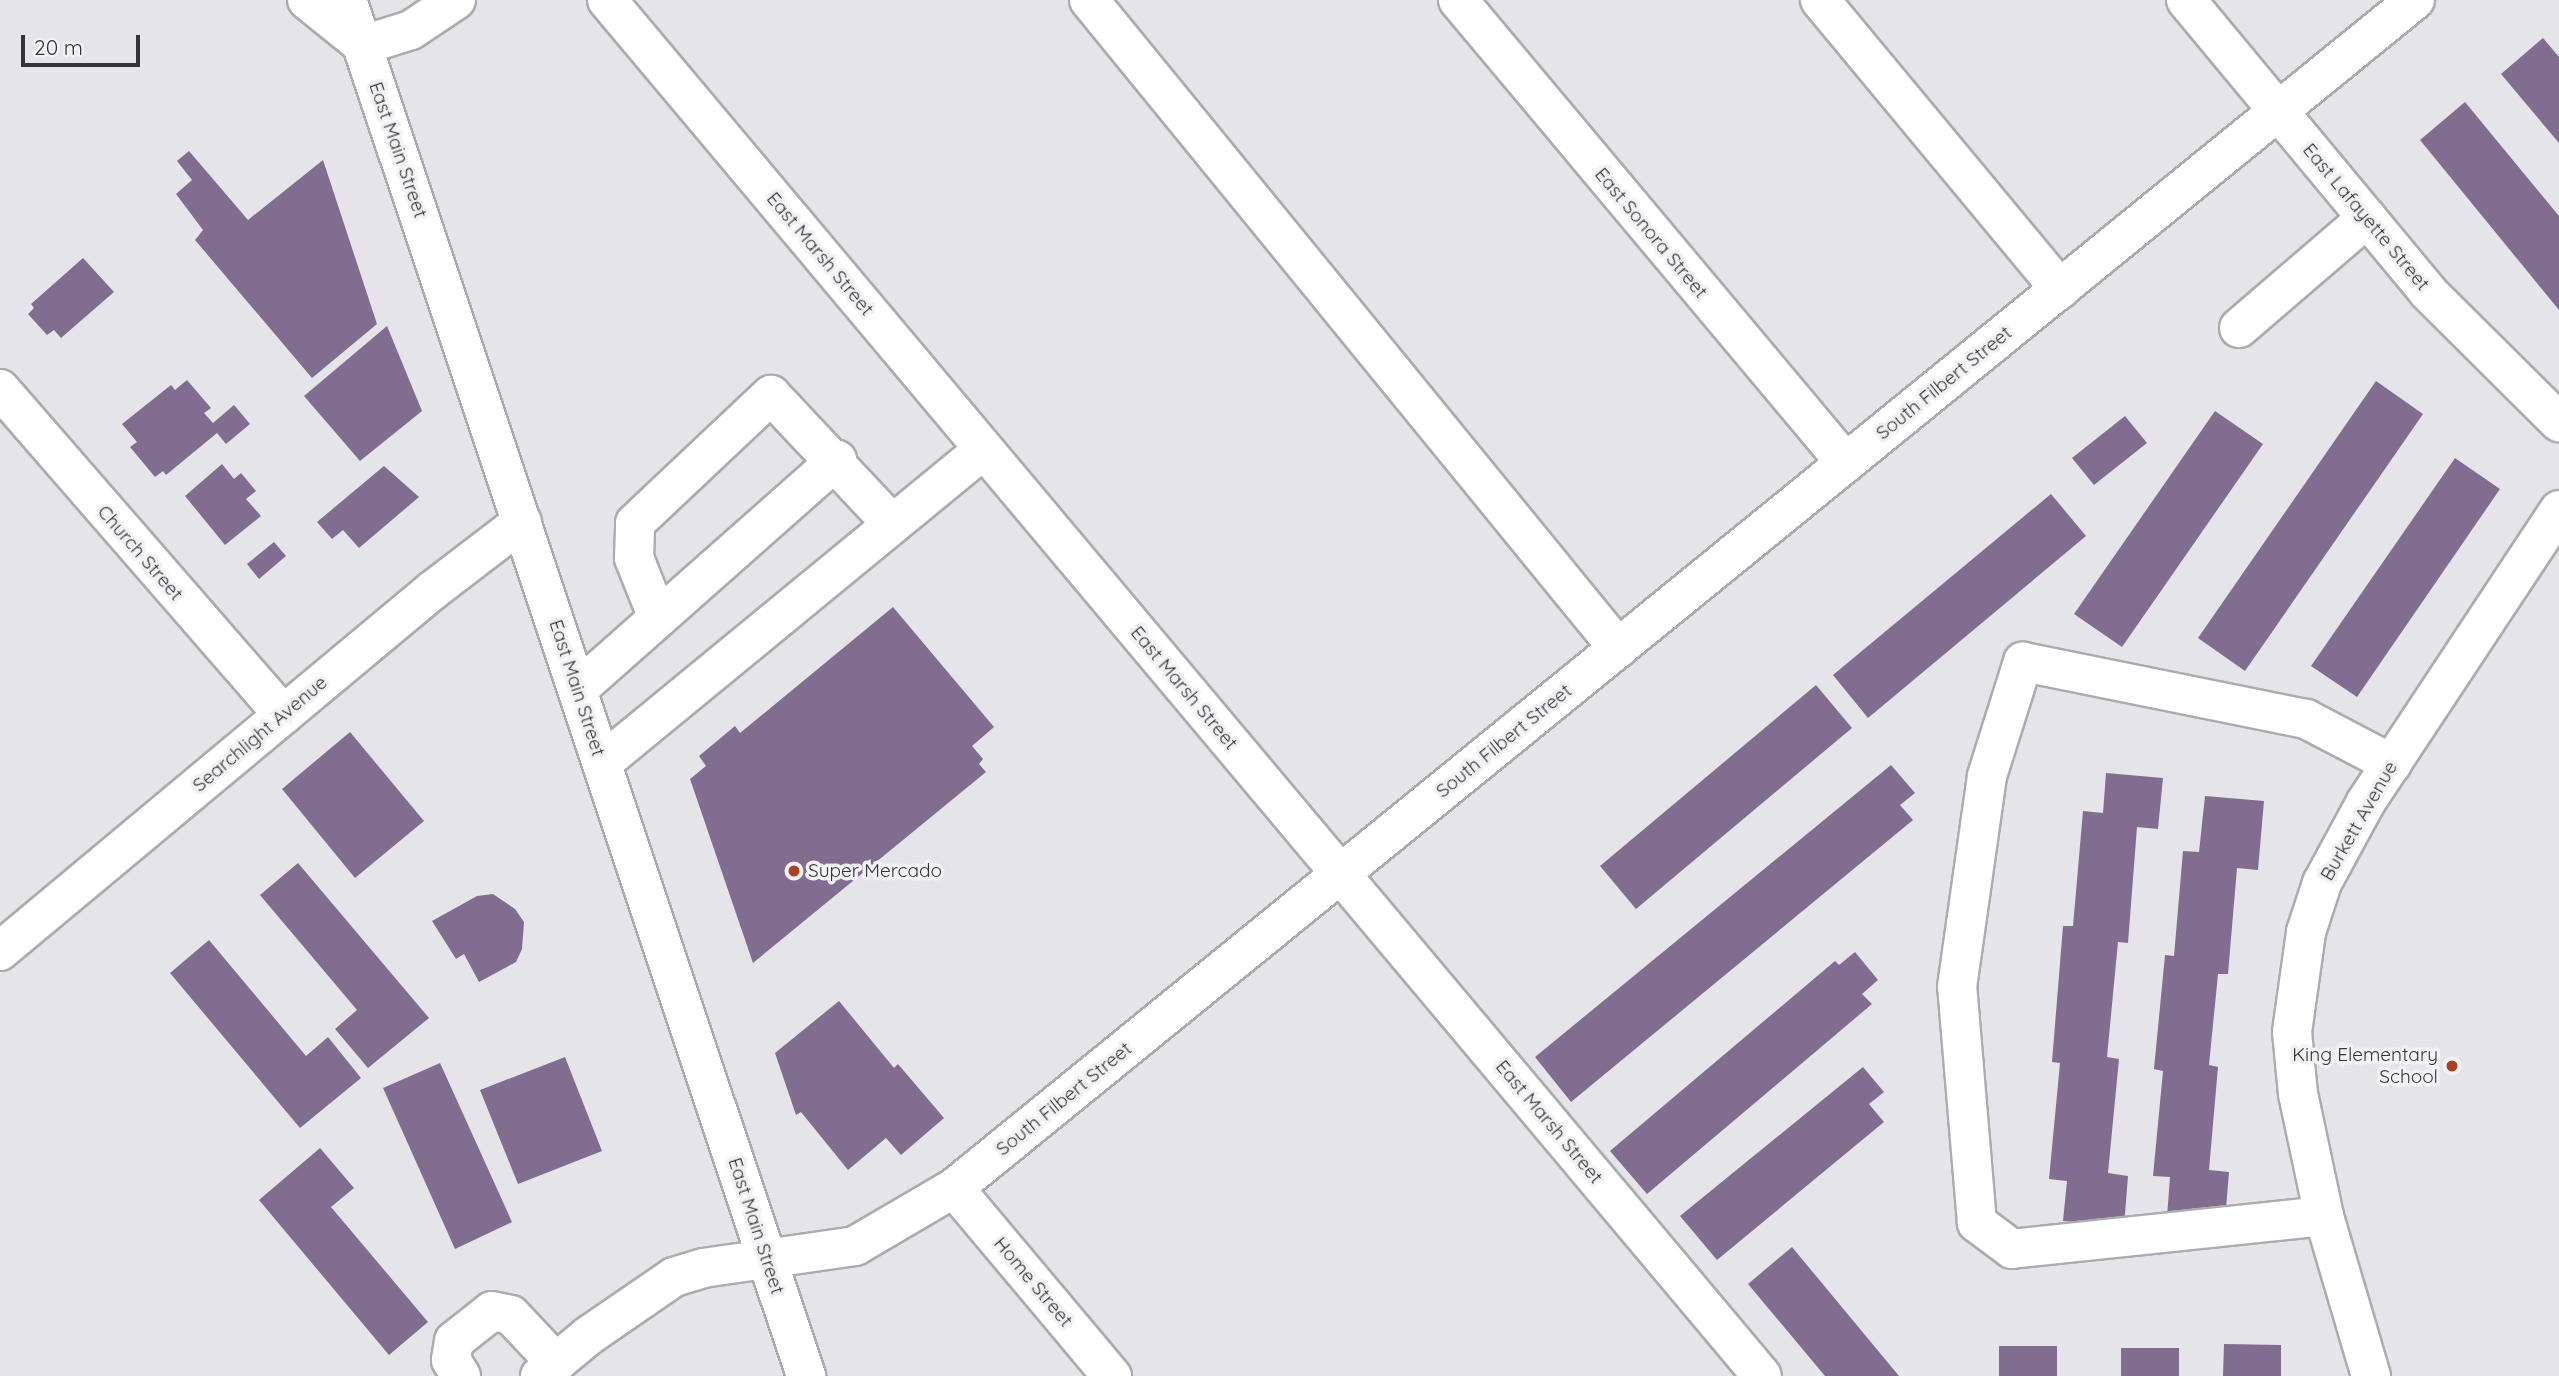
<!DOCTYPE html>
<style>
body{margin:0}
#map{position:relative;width:2559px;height:1376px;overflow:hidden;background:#e5e4e8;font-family:Quicksand,sans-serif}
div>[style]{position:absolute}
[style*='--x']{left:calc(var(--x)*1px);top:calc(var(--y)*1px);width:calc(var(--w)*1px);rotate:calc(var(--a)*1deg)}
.building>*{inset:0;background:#816d8f}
.roads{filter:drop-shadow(2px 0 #acacaf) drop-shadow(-2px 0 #acacaf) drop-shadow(0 2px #acacaf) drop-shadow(0 -2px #acacaf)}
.minor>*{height:38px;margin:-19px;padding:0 19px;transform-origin:19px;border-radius:19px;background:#fff}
.major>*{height:38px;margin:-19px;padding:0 19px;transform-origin:19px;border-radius:19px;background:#fff}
.dots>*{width:19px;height:19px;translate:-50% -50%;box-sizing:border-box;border:4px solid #f2f2f5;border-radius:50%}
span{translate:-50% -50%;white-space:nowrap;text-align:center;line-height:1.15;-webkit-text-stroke:7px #f2f2f5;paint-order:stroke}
.street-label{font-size:19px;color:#343435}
.poi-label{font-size:19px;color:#343435}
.left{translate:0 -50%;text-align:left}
.right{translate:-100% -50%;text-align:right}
.scale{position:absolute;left:21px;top:35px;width:119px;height:32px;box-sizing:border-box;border:4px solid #343435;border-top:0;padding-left:9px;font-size:21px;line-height:24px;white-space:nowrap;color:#343435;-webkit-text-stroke:5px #f2f2f5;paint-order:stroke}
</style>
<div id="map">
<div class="building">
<i style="clip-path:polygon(2543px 38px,2559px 57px,2559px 143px,2501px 74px)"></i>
<i style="clip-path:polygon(2465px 102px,2559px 216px,2559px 310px,2420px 140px)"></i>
<i style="clip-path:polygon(189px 151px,248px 220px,323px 160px,377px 324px,312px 378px,195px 240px,203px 230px,176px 194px,192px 180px,177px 161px)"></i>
<i style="clip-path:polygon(83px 258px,114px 292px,61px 338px,54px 330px,47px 335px,28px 314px,34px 308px,31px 304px)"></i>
<i style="clip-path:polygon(387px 326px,422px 411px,360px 461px,304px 396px)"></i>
<i style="clip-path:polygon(187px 380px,211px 408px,204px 413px,213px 423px,234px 405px,250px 424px,226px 444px,217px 433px,166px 475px,163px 471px,155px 477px,130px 447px,137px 442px,122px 424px,171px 385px,175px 390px)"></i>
<i style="clip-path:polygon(2376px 381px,2423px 414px,2245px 671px,2198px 638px)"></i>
<i style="clip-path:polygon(2215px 411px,2263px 444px,2122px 647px,2074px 614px)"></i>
<i style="clip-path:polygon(2125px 416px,2147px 443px,2094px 485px,2072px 458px)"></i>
<i style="clip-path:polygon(2455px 458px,2500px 489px,2357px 697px,2311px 666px)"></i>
<i style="clip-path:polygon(222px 464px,234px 479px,241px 473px,256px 491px,246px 499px,261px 516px,225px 545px,185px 496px)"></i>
<i style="clip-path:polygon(384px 466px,419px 497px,359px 548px,343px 530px,332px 539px,317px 522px)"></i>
<i style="clip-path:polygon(2051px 494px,2086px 536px,1868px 718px,1833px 675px)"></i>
<i style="clip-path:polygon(274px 542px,286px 556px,259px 579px,247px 564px)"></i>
<i style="clip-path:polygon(893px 607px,994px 727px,972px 746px,983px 759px,979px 764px,986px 772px,753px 963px,690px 779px,706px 766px,699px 756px,735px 726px,740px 733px)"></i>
<i style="clip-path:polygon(1816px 685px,1852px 728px,1636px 909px,1600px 866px)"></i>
<i style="clip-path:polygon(350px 732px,424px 821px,355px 878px,282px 789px)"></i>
<i style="clip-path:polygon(1891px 765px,1915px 793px,1900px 805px,1913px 820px,1571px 1102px,1535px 1057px)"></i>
<i style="clip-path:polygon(2106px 773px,2163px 778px,2158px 829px,2137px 827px,2128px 943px,2118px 942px,2107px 1057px,2119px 1059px,2108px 1173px,2128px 1176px,2124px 1226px,2063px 1221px,2067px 1181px,2049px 1179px,2060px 1063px,2052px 1062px,2063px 926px,2073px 926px,2083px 811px,2103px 813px)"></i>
<i style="clip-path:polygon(2205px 796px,2264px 801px,2258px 870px,2237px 868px,2228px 974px,2218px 974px,2209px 1065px,2218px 1067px,2209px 1170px,2229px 1172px,2225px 1221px,2167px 1217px,2170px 1177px,2153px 1176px,2163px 1071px,2154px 1069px,2165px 955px,2174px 956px,2183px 851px,2199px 852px)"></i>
<i style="clip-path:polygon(298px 863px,429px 1018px,368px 1068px,335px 1029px,357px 1010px,260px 895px)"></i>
<i style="clip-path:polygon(493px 894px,515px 909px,524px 922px,522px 949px,516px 962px,479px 982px,464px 954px,456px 959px,432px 921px,477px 896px)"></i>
<i style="clip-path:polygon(209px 940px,306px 1056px,328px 1037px,361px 1078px,300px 1128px,170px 973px)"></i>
<i style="clip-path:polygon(1855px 952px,1878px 980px,1862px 994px,1872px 1004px,1647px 1194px,1610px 1151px,1835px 961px,1839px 965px)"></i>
<i style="clip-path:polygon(839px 1001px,894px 1068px,898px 1064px,944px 1118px,901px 1155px,886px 1138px,848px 1170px,801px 1112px,796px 1115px,775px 1053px)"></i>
<i style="clip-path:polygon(565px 1057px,602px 1151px,518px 1184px,480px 1090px)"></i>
<i style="clip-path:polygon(440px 1063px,512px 1222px,455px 1249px,383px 1088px)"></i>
<i style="clip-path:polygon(1863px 1067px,1884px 1092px,1869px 1104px,1884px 1122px,1717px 1260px,1680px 1216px)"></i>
<i style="clip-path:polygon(320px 1148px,354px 1188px,331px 1207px,428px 1322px,389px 1355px,259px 1200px)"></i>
<i style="clip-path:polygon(1792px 1247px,1899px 1376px,1825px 1376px,1748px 1284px)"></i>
<i style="clip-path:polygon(2224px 1344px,2281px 1345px,2281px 1376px,2223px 1376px)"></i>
<i style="clip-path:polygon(1999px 1346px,2057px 1346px,2057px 1376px,1999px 1376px)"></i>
<i style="clip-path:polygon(2121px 1348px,2179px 1348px,2179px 1376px,2121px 1376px)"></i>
</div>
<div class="roads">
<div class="minor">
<i style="--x:307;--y:0;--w:72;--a:38.8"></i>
<i style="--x:363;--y:45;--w:50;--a:-17.4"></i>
<i style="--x:411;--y:30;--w:54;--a:-33.7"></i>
<i style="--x:607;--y:0;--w:1796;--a:49.99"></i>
<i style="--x:1089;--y:0;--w:837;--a:50.77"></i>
<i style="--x:1458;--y:0;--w:604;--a:50.04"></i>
<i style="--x:1820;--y:0;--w:376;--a:50.3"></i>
<i style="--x:2186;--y:0;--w:379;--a:50.3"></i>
<i style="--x:2428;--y:292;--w:185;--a:44.8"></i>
<i style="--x:2239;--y:328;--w:169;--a:-40.7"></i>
<i style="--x:0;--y:389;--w:432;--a:49"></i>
<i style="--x:658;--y:618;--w:65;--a:-111.8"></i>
<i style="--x:634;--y:558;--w:35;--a:-88"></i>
<i style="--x:635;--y:523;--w:187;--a:-43.3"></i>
<i style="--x:771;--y:395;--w:177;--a:46.8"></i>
<i style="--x:578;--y:689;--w:346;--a:-41.5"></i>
<i style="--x:602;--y:763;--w:494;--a:-39.4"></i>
<i style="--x:0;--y:951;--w:564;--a:-39.82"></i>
<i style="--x:433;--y:590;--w:112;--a:-37.4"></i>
<i style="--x:954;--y:1188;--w:246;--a:50"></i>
<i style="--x:2324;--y:1216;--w:314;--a:174"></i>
<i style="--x:2012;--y:1249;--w:44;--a:-143.4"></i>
<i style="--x:1977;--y:1223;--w:237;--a:-94.8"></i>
<i style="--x:1957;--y:987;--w:213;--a:-81.9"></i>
<i style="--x:1987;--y:776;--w:120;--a:-72.5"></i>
<i style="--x:2023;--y:662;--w:289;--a:11.4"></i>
<i style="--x:2306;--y:719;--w:97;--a:27.6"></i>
<i style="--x:461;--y:1376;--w:19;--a:-122"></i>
<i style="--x:451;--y:1360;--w:19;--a:-81"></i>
<i style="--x:454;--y:1341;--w:48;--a:-38.3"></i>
<i style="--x:492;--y:1311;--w:19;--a:12"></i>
<i style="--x:511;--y:1315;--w:66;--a:46.8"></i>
<i style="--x:540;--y:1376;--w:62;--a:-39.8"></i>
<i style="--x:588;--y:1336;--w:104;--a:-34.5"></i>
<i style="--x:674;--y:1277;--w:30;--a:-17"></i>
<i style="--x:703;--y:1268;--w:154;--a:-8.2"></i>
<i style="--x:855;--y:1246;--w:115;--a:-30.4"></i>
<i style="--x:954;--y:1188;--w:1883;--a:-39.12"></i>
<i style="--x:2371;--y:1376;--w:167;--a:-106.4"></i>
<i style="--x:2324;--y:1216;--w:125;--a:-102"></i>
<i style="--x:2298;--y:1094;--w:62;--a:-95.5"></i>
<i style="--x:2292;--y:1032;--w:101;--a:-82"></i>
<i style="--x:2306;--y:932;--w:52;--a:-71.9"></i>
<i style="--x:2322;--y:883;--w:92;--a:-61.5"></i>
<i style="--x:2366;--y:802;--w:350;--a:-56.5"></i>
</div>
<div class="major">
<i style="--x:347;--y:0;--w:1451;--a:71.55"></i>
</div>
</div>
<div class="dots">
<i style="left:794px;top:871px;background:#ab4224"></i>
<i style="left:2452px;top:1066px;background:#ab4224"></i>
</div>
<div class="street-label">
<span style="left:398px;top:150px;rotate:71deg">East Main Street</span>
<span style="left:2366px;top:217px;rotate:50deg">East Lafayette Street</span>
<span style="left:1651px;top:233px;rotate:50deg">East Sonora Street</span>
<span style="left:820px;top:254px;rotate:50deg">East Marsh Street</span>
<span style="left:1944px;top:383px;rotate:-39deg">South Filbert Street</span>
<span style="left:140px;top:553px;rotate:49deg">Church Street</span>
<span style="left:577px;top:688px;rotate:72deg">East Main Street</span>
<span style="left:1184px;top:688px;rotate:50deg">East Marsh Street</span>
<span style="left:260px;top:734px;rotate:-40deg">Searchlight Avenue</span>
<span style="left:1504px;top:741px;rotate:-39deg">South Filbert Street</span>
<span style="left:2359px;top:821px;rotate:-60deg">Burkett Avenue</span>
<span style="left:1064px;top:1099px;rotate:-39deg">South Filbert Street</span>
<span style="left:1549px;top:1122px;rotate:50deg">East Marsh Street</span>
<span style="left:756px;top:1226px;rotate:72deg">East Main Street</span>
<span style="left:1033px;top:1282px;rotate:50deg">Home Street</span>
</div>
<div class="poi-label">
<span class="left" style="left:808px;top:871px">Super Mercado</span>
<span class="right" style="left:2438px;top:1066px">King Elementary<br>School</span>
</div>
<div class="scale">20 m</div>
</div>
